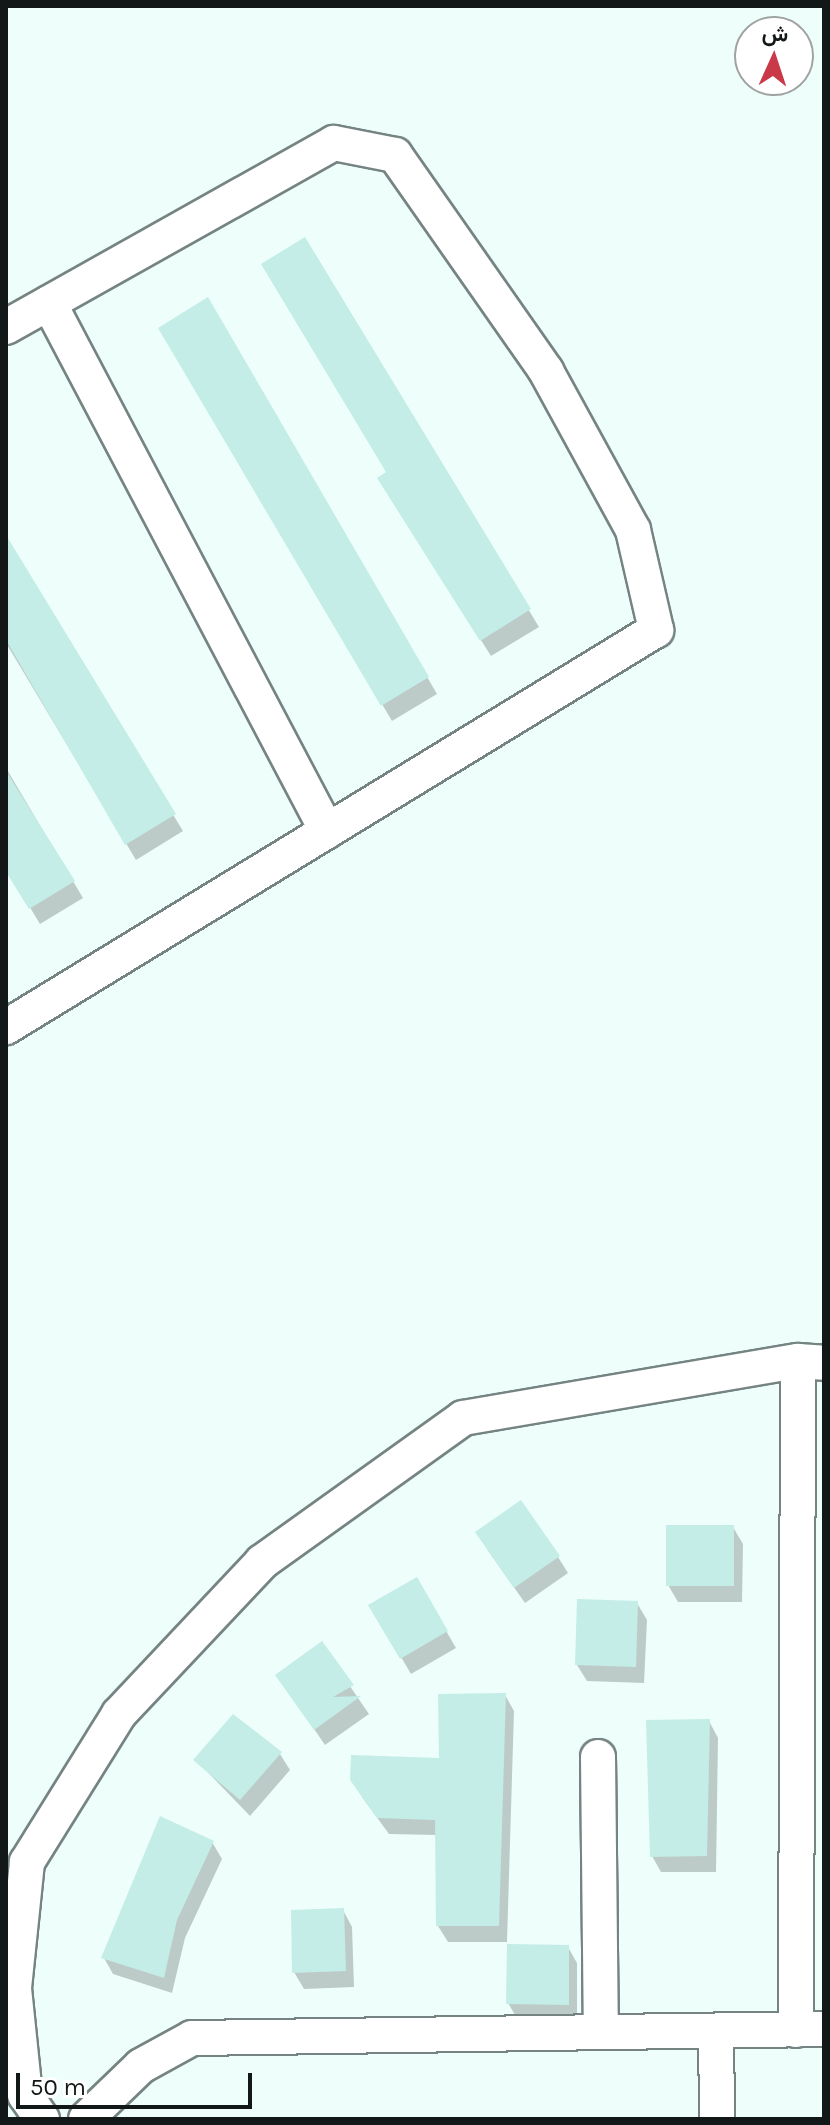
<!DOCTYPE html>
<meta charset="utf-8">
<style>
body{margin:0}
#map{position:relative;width:830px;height:2125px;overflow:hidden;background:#edfefb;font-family:Karla,Vazirmatn,sans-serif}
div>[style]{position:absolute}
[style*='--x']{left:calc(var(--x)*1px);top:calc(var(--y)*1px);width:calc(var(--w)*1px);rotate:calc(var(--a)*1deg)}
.shadow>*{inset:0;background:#0003}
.building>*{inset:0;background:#c3ede6}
.roads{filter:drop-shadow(2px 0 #758482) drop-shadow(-2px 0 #758482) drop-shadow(0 2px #758482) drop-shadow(0 -2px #758482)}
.minor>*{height:34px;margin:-17px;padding:0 17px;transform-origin:17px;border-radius:17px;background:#fff}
span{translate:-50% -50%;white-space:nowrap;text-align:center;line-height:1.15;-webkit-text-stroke:6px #fff;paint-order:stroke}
.frame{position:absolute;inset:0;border:8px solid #121817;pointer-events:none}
.north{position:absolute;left:734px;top:16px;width:80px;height:80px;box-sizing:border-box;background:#fff;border:2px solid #a0a3a2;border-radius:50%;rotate:3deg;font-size:22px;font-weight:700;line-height:32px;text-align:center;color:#121817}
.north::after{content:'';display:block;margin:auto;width:28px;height:36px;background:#c93948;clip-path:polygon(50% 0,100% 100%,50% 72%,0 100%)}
.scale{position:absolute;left:16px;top:2073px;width:236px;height:36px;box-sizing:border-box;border:4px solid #121817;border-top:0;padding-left:10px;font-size:24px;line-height:28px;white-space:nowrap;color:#121817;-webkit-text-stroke:6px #fff;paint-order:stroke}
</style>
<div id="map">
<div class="shadow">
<i style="clip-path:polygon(305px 240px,539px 627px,491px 656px,389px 495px,388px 473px)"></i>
<i style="clip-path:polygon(208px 300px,437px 694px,392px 721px,161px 329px)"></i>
<i style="clip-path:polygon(6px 540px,183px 831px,136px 860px,6px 643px)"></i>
<i style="clip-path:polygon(6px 768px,83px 898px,40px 924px,6px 868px)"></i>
<i style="clip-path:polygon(733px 1527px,743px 1544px,742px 1602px,678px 1602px,668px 1585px)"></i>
<i style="clip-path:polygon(487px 1549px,558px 1557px,568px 1573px,525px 1603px)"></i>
<i style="clip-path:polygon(416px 1579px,456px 1648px,411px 1674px,371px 1606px)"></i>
<i style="clip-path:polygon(637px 1603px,647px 1620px,644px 1683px,587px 1681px,577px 1665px)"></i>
<i style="clip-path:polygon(321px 1644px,369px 1714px,325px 1745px,277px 1675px)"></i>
<i style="clip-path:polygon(505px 1695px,514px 1711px,507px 1942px,448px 1942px,438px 1926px,437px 1835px,389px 1834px,362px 1797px,441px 1760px)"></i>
<i style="clip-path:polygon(709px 1721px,718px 1738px,716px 1872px,661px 1872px,652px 1856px)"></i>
<i style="clip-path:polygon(280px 1754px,290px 1770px,250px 1816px,196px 1760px)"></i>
<i style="clip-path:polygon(212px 1842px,222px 1859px,185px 1938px,172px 1993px,113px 1974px,104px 1958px)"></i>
<i style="clip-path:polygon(343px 1910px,352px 1927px,354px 1987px,304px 1989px,294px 1972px)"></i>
<i style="clip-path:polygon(568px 1947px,577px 1963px,577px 2021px,518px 2020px,508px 2003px)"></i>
</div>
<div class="building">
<i style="clip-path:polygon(305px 237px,531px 609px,480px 641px,377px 478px,386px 472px,261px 264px)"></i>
<i style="clip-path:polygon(208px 297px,429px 677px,381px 706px,158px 328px)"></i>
<i style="clip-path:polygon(6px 535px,176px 814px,125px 845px,6px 640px)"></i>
<i style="clip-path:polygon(6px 771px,75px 881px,29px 909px,6px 872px)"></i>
<i style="clip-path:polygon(521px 1500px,560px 1556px,514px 1588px,475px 1532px)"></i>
<i style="clip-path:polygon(666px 1525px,734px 1525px,734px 1586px,666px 1586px)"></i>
<i style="clip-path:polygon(417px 1577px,448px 1631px,400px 1659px,368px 1605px)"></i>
<i style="clip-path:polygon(577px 1599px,638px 1601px,636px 1667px,575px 1665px)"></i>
<i style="clip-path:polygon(322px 1641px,354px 1685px,333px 1697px,361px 1696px,314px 1730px,275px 1675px)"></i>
<i style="clip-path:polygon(506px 1693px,499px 1926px,436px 1926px,435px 1820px,377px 1818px,350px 1780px,351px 1755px,439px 1758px,438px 1694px)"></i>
<i style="clip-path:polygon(233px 1714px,282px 1752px,240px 1800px,193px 1760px)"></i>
<i style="clip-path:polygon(710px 1719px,707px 1856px,650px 1857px,646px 1720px)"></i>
<i style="clip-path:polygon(160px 1816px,214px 1841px,177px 1920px,164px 1978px,101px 1958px)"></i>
<i style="clip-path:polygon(344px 1908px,346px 1971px,292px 1973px,291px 1910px)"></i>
<i style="clip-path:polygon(507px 1944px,569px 1945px,569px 2005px,506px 2004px)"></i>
</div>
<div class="roads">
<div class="minor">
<i style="--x:49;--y:303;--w:597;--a:62.23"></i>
<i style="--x:6;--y:327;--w:376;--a:-29.3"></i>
<i style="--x:334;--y:143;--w:62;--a:11.1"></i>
<i style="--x:395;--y:155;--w:264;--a:55"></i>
<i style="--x:546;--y:371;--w:181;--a:61.3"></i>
<i style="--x:633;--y:530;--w:103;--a:77"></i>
<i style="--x:656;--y:630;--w:762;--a:148.58"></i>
<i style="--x:598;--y:1757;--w:274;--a:89.4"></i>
<i style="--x:796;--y:2030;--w:669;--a:-89.83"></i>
<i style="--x:716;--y:2032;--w:87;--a:89.3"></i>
<i style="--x:42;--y:2119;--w:29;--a:-125"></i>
<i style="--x:25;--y:2095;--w:108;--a:-95.9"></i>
<i style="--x:14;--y:1988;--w:127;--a:-84.1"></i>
<i style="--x:27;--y:1862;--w:174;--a:-58.1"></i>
<i style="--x:119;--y:1714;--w:209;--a:-46.7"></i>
<i style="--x:262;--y:1562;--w:247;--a:-35.6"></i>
<i style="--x:463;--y:1418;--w:340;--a:-9.7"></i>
<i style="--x:798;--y:1361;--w:26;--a:4"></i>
<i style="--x:86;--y:2119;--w:76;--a:-43.9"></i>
<i style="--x:141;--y:2066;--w:58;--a:-28.8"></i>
<i style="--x:192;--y:2038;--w:632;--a:-0.82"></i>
</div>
</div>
<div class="frame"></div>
<div class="north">ش</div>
<div class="scale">50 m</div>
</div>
